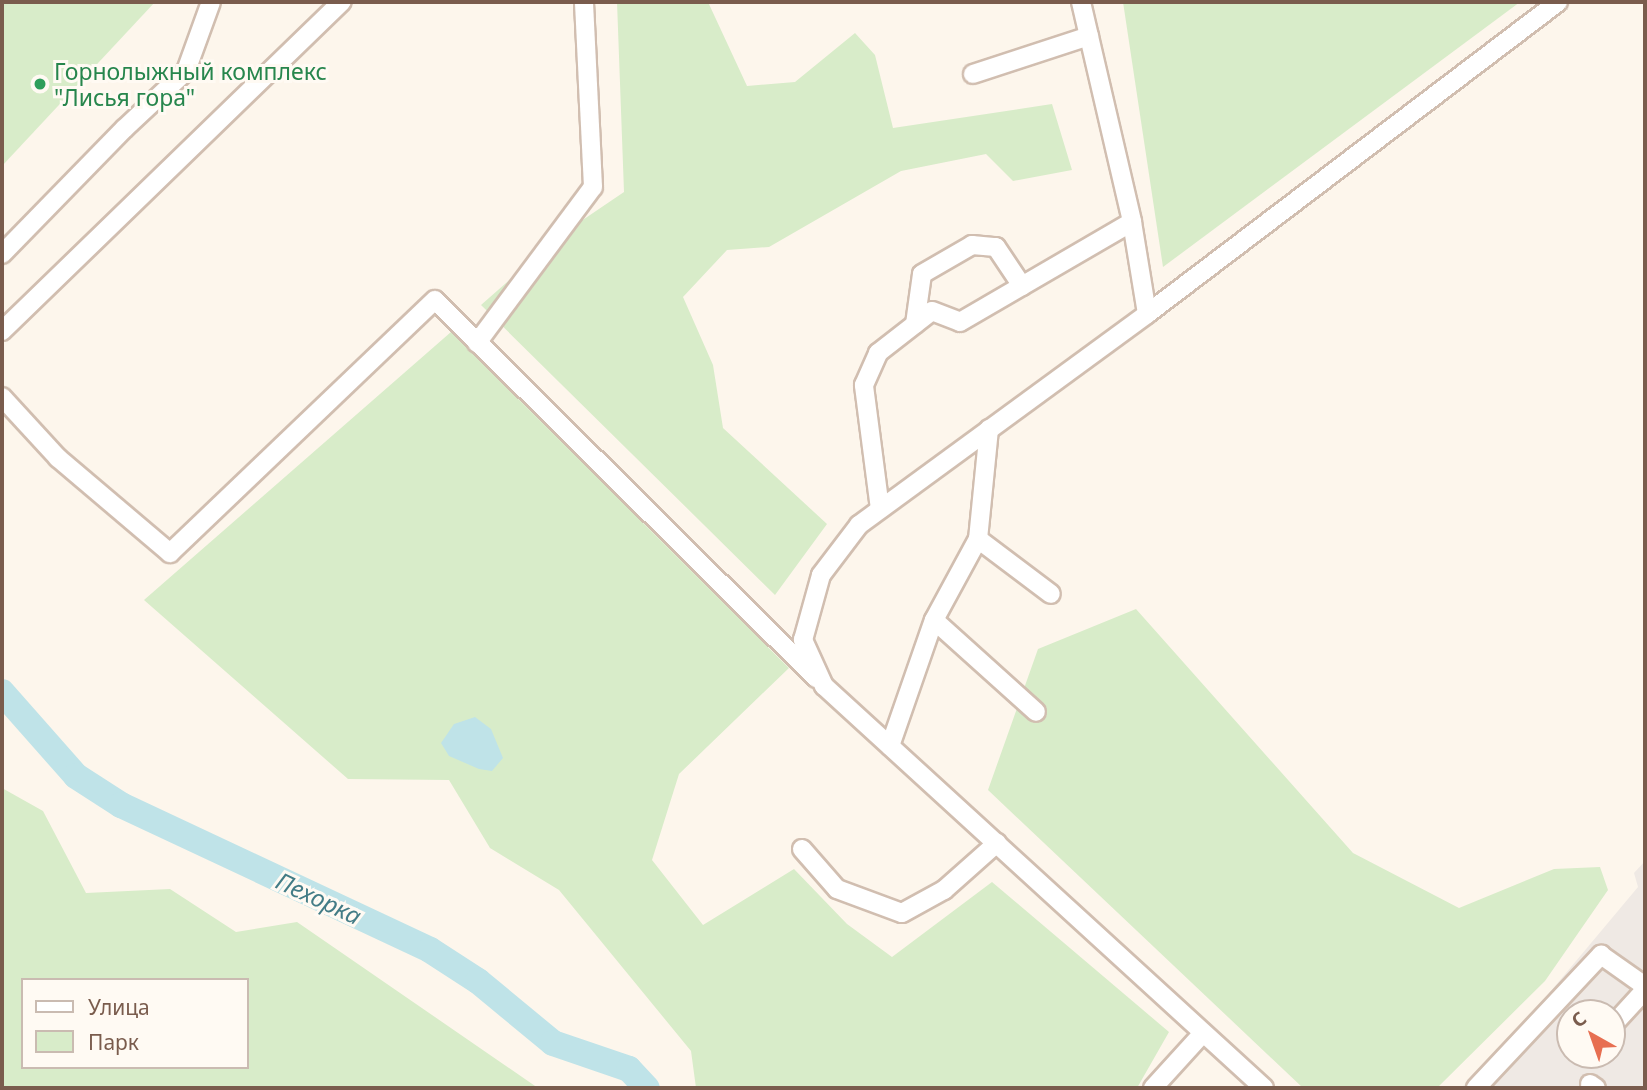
<!DOCTYPE html>
<meta charset="utf-8">
<style>
body{margin:0}
#map{position:relative;width:1647px;height:1090px;overflow:hidden;background:#fdf6ec;font-family:"Noto Sans",sans-serif}
div>[style]{position:absolute}
[style*='--x']{left:calc(var(--x)*1px);top:calc(var(--y)*1px);width:calc(var(--w)*1px);rotate:calc(var(--a)*1deg)}
.industrial>*{inset:0;background:#efe9e4}
.green>*{inset:0;background:#d8ecc9}
.water>*{inset:0;background:#bfe3e8}
.river>*{height:26px;margin:-13px;padding:0 13px;transform-origin:13px;border-radius:13px;background:#bfe3e8}
.roads{filter:drop-shadow(2px 0 #d1beb0) drop-shadow(-2px 0 #d1beb0) drop-shadow(0 2px #d1beb0) drop-shadow(0 -2px #d1beb0)}
.minor>*{height:18px;margin:-9px;padding:0 9px;transform-origin:9px;border-radius:9px;background:#fff}
.dots>*{width:19px;height:19px;translate:-50% -50%;box-sizing:border-box;border:4px solid #fffaf3;border-radius:50%}
span{translate:-50% -50%;white-space:nowrap;text-align:center;line-height:1.15;-webkit-text-stroke:6px #fffaf3;paint-order:stroke}
.leisure-label{font-size:23px;color:#27864d}
.left{translate:0 -50%;text-align:left}
.water-label{font-size:24px;color:#437c86;font-style:italic}
.frame{position:absolute;inset:0;border:4px solid #7a5c4d;pointer-events:none}
.legend{position:absolute;left:21px;top:978px;width:228px;height:91px;box-sizing:border-box;background:#fffaf3;border:2px solid #cabbb1;margin:0;padding:9px 12px;list-style:none;font-size:21px;color:#7a5c4d}
.legend li{display:flex;align-items:center;gap:14px;height:35px}
.legend b{width:35px;border:2px solid #cabbb1}
.north{position:absolute;left:1556px;top:999px;width:70px;height:70px;box-sizing:border-box;background:#fffaf3;border:2px solid #cabbb1;border-radius:50%;rotate:320deg;font-size:19px;font-weight:700;line-height:28px;text-align:center;color:#7a5c4d}
.north::after{content:'';display:block;margin:auto;width:24px;height:32px;background:#e76f51;clip-path:polygon(50% 0,100% 100%,50% 72%,0 100%)}
</style>
<div id="map">
<div class="industrial">
<i style="clip-path:polygon(evenodd,1645px 861px,1645px 1088px,1461px 1088px,1504px 1047px,1638px 887px,1634px 873px,1645px 861px,1570px 1013px,1612px 1013px,1612px 1055px,1570px 1055px,1570px 1013px)"></i>
</div>
<div class="green">
<i style="clip-path:polygon(2px 2px,155px 2px,2px 166px)"></i>
<i style="clip-path:polygon(617px 2px,708px 2px,747px 86px,795px 82px,855px 33px,875px 55px,893px 128px,1052px 104px,1072px 170px,1013px 181px,986px 154px,901px 171px,769px 247px,727px 250px,683px 297px,713px 365px,723px 428px,827px 524px,775px 595px,481px 305px,562px 234px,624px 192px)"></i>
<i style="clip-path:polygon(1123px 2px,1520px 2px,1163px 267px)"></i>
<i style="clip-path:polygon(451px 332px,789px 668px,679px 774px,652px 860px,703px 925px,794px 869px,847px 924px,892px 957px,992px 882px,1169px 1032px,1137px 1088px,696px 1088px,691px 1051px,559px 890px,490px 848px,449px 780px,348px 779px,144px 600px)"></i>
<i style="clip-path:polygon(1136px 609px,1353px 853px,1459px 908px,1554px 869px,1600px 867px,1608px 890px,1545px 981px,1437px 1088px,1303px 1088px,988px 790px,1038px 649px)"></i>
<i style="clip-path:polygon(evenodd,2px 788px,43px 811px,86px 893px,170px 889px,236px 932px,297px 922px,538px 1088px,2px 1088px,2px 788px,23px 980px,247px 980px,247px 1067px,23px 1067px,23px 980px)"></i>
</div>
<div class="water">
<i style="clip-path:polygon(475px 717px,491px 729px,503px 758px,492px 771px,479px 769px,449px 756px,441px 743px,454px 724px)"></i>
</div>
<div class="river">
<i style="--x:2;--y:692;--w:112;--a:48.6"></i>
<i style="--x:76;--y:776;--w:54;--a:32.8"></i>
<i style="--x:121;--y:805;--w:341;--a:25.1"></i>
<i style="--x:430;--y:950;--w:57;--a:32.9"></i>
<i style="--x:478;--y:981;--w:97;--a:39.6"></i>
<i style="--x:553;--y:1043;--w:80;--a:18.9"></i>
<i style="--x:629;--y:1069;--w:26;--a:47"></i>
</div>
<div class="roads">
<div class="minor">
<i style="--x:1081;--y:2;--w:226;--a:76.9"></i>
<i style="--x:1132;--y:222;--w:93;--a:80.7"></i>
<i style="--x:973;--y:74;--w:122;--a:-18.1"></i>
<i style="--x:2;--y:254;--w:175;--a:-45.7"></i>
<i style="--x:124;--y:129;--w:85;--a:-43.1"></i>
<i style="--x:186;--y:71;--w:73;--a:-70.1"></i>
<i style="--x:915;--y:324;--w:50;--a:-82"></i>
<i style="--x:922;--y:274;--w:58;--a:-30.1"></i>
<i style="--x:972;--y:245;--w:24;--a:5"></i>
<i style="--x:996;--y:247;--w:47;--a:56.3"></i>
<i style="--x:2;--y:331;--w:473;--a:-44.1"></i>
<i style="--x:477;--y:343;--w:194;--a:-53.4"></i>
<i style="--x:593;--y:187;--w:185;--a:-92.8"></i>
<i style="--x:2;--y:397;--w:83;--a:47.4"></i>
<i style="--x:58;--y:458;--w:147;--a:40.3"></i>
<i style="--x:170;--y:553;--w:366;--a:-43.7"></i>
<i style="--x:435;--y:300;--w:537;--a:44.77"></i>
<i style="--x:989;--y:429;--w:111;--a:95.7"></i>
<i style="--x:978;--y:539;--w:91;--a:37"></i>
<i style="--x:880;--y:509;--w:125;--a:-97.4"></i>
<i style="--x:864;--y:385;--w:35;--a:-66"></i>
<i style="--x:878;--y:353;--w:68;--a:-37.9"></i>
<i style="--x:932;--y:311;--w:30;--a:21"></i>
<i style="--x:960;--y:322;--w:199;--a:-30.2"></i>
<i style="--x:934;--y:620;--w:137;--a:42"></i>
<i style="--x:890;--y:746;--w:133;--a:-70.8"></i>
<i style="--x:934;--y:620;--w:92;--a:-61.5"></i>
<i style="--x:802;--y:849;--w:53;--a:48.8"></i>
<i style="--x:837;--y:889;--w:69;--a:20.3"></i>
<i style="--x:902;--y:913;--w:48;--a:-28.7"></i>
<i style="--x:944;--y:890;--w:71;--a:-41.6"></i>
<i style="--x:1612;--y:1026;--w:49;--a:-47.5"></i>
<i style="--x:1590;--y:1084;--w:7;--a:34"></i>
<i style="--x:1153;--y:1088;--w:74;--a:-47.7"></i>
<i style="--x:1264;--y:1088;--w:596;--a:-137.58"></i>
<i style="--x:824;--y:686;--w:51;--a:-114.5"></i>
<i style="--x:803;--y:640;--w:67;--a:-74.5"></i>
<i style="--x:821;--y:575;--w:63;--a:-52.8"></i>
<i style="--x:859;--y:525;--w:357;--a:-36.2"></i>
<i style="--x:1147;--y:314;--w:516;--a:-37.2"></i>
<i style="--x:1476;--y:1088;--w:183;--a:-46.8"></i>
<i style="--x:1601;--y:955;--w:54;--a:35.2"></i>
</div>
</div>
<div class="dots">
<i style="left:40px;top:84px;background:#2e9e5b"></i>
</div>
<div class="leisure-label">
<span class="left" style="left:54px;top:84px">Горнолыжный комплекс<br>"Лисья гора"</span>
</div>
<div class="water-label">
<span style="left:319px;top:898px;rotate:25deg">Пехорка</span>
</div>
<div class="frame"></div>
<ul class="legend">
<li><b style="height:9px;background:#fff"></b>Улица</li>
<li><b style="height:19px;background:#d8ecc9"></b>Парк</li>
</ul>
<div class="north">С</div>
</div>
